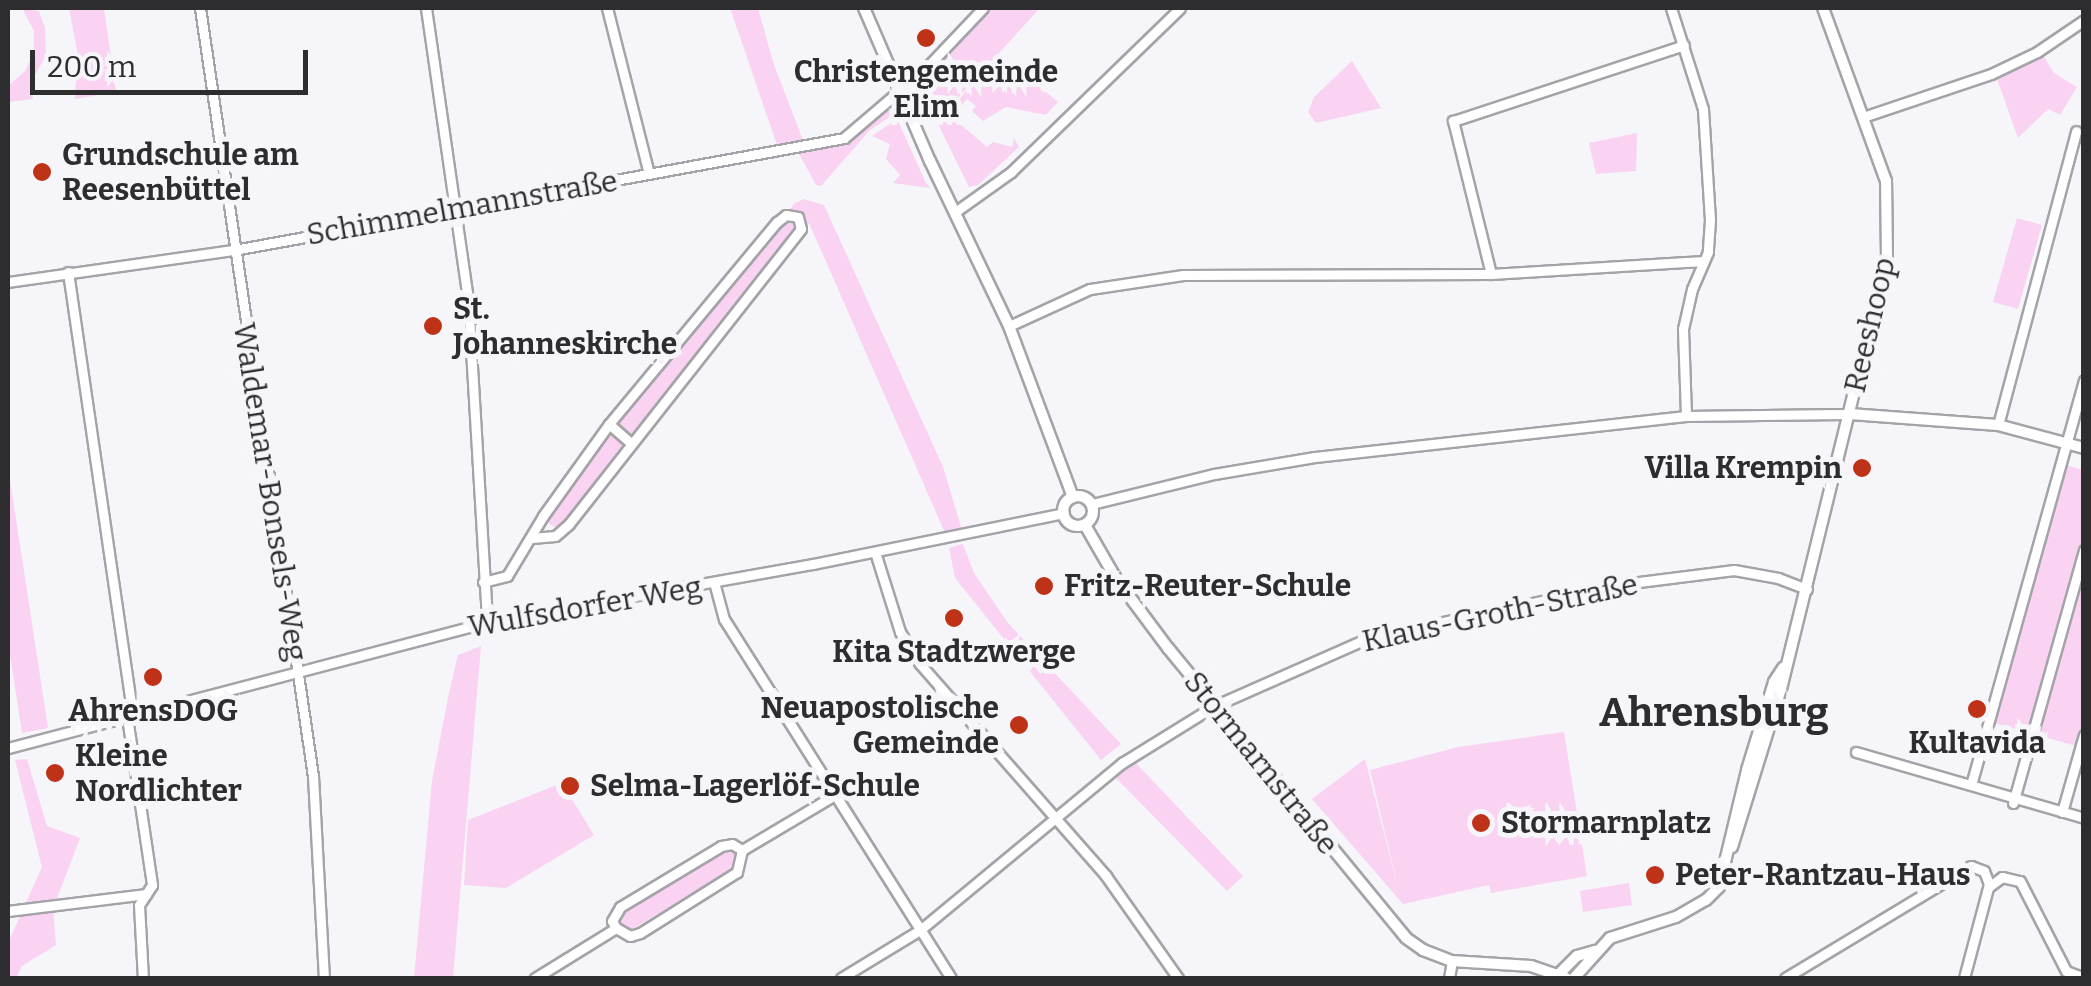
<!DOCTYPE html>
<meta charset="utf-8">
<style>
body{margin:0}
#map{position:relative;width:2091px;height:986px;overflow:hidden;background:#f6f5f9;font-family:Bitter,serif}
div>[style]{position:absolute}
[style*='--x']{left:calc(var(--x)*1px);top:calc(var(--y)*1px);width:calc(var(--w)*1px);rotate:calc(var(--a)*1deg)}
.green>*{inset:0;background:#f9d3f1}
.roads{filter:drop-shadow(2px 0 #a4a4a8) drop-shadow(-2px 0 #a4a4a8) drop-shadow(0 2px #a4a4a8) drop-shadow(0 -2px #a4a4a8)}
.minor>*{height:9px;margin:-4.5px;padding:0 4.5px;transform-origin:4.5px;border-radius:4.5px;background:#fff}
.tertiary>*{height:10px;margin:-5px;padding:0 5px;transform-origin:5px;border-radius:5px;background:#fff}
.tertiary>.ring{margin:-5px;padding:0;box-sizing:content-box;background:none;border:10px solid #fff;border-radius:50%}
.dots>*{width:28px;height:28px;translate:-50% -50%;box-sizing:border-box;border:5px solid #f6f5f9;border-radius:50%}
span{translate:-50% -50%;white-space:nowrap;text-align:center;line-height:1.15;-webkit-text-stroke:10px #f6f5f9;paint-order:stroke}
.poi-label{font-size:30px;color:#2d2d2f;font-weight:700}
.left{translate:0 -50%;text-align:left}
.right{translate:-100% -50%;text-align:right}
.street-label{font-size:30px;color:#2d2d2f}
.district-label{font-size:40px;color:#2d2d2f;font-weight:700}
.frame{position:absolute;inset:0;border:10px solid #2d2d2f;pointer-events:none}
.scale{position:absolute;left:30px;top:50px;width:278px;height:45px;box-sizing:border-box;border:5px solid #2d2d2f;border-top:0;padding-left:12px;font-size:30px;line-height:35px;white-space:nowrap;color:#2d2d2f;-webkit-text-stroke:8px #f6f5f9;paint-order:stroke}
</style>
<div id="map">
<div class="green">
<i style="clip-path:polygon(22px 8px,39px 11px,45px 28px,46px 55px,31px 83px,33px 99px,8px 102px,8px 86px,25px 71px,34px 52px,34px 31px)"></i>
<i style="clip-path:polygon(69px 8px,104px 8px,116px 92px,75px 99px,77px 51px)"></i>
<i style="clip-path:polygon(730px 8px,758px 8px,774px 65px,803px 140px,777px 145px)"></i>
<i style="clip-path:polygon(990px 8px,1040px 8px,937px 121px,908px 87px)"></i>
<i style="clip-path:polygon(999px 53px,1058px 102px,1046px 115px,1006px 107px,983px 121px,972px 111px,976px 106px,967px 99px,952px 117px,987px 147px,993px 142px,1012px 147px,1014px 138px,1019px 147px,978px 185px,969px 187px,938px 124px)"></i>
<i style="clip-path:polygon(2042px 54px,2054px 73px,2077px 87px,2060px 115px,2048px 109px,2018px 138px,1996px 76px)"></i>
<i style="clip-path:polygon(1352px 61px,1381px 108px,1316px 123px,1308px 112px,1314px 97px)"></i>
<i style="clip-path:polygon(891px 104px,894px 114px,870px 130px,821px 186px,816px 185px,797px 150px,851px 137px)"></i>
<i style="clip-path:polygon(897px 119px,926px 183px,930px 188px,893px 183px,900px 175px,886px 159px,890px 144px,872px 136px)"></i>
<i style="clip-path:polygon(1637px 133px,1636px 171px,1596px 174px,1589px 143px)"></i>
<i style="clip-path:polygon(804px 199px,824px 205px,943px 467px,962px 530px,946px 535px,809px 223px,792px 237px,725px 318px,571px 516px,559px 529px,551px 525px,546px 519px,653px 376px,795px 203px)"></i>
<i style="clip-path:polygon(2017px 218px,2042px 225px,2018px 309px,1993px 302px)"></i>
<i style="clip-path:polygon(2066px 465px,2083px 470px,2084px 718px,2076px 746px,1991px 722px)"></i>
<i style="clip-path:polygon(8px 467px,48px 728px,22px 733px,8px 642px)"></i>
<i style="clip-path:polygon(963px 544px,974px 573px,1008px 623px,1121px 744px,1101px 760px,955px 578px,949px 548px)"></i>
<i style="clip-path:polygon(481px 646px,453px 978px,414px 978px,432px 781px,449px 693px,458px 655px)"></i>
<i style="clip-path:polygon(1564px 732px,1587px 876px,1491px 893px,1489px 885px,1403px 904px,1312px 799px,1365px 759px,1400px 895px,1370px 770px,1458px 747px)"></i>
<i style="clip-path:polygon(27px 759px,47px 826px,80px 838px,53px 909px,56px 945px,22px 966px,16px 978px,8px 978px,8px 943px,42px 867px,15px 760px)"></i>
<i style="clip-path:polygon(1134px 761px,1243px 876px,1227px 891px,1115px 777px)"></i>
<i style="clip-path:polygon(562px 783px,594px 835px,506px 888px,464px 885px,468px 820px)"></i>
<i style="clip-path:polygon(725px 848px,737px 853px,732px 869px,631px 930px,620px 923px,621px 911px)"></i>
<i style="clip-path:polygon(1629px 883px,1632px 905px,1583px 912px,1580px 891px)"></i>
</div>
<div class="roads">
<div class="minor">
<i style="--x:200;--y:8;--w:776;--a:81.63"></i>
<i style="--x:313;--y:776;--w:202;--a:86.9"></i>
<i style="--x:426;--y:8;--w:294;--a:81.8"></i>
<i style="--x:468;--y:299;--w:324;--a:86.6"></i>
<i style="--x:607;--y:8;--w:171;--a:75.8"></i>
<i style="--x:1671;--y:8;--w:106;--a:72.4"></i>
<i style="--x:1703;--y:109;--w:111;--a:86.4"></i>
<i style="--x:1710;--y:220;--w:32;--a:94"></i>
<i style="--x:1708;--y:252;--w:40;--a:113.4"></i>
<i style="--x:1692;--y:289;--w:41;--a:102.7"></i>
<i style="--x:1683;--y:329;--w:87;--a:88"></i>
<i style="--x:1863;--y:117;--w:135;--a:-18.6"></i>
<i style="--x:1991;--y:74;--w:51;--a:-25.6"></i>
<i style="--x:2037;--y:52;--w:57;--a:-34.2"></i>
<i style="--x:955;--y:212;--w:69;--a:-35.5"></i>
<i style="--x:1011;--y:172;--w:235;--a:-44.1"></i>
<i style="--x:68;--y:272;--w:449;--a:81.7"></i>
<i style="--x:1491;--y:274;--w:158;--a:-103.9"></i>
<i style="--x:1453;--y:121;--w:243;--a:-18.2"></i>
<i style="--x:8;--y:282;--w:228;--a:-8.1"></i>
<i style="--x:234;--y:250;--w:620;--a:-10.4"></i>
<i style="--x:844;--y:138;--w:109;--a:-40.5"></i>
<i style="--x:927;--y:67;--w:81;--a:-46.5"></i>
<i style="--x:1009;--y:326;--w:89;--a:-24.6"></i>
<i style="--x:1090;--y:289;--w:94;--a:-8.6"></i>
<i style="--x:1183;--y:275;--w:308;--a:-0.2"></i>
<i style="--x:1491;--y:274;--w:213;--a:-3.5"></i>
<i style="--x:609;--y:424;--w:29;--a:41"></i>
<i style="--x:1998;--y:425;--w:304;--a:-75.1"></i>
<i style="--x:1092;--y:504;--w:126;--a:-13.8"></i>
<i style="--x:1214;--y:474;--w:102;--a:-9.6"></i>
<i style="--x:1315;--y:457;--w:373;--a:-6.3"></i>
<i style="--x:1686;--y:416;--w:164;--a:-0.7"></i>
<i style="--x:875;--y:552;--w:84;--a:72.6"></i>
<i style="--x:900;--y:632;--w:38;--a:58"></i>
<i style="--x:920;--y:664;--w:282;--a:48.7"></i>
<i style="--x:1106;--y:876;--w:125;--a:54.8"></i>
<i style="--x:483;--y:582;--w:25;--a:-14"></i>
<i style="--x:507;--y:576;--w:70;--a:-59"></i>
<i style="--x:543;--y:516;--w:113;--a:-54.3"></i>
<i style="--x:609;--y:424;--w:263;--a:-50.3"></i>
<i style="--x:777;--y:222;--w:11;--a:-38"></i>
<i style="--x:786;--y:215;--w:12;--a:9"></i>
<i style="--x:798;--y:217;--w:12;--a:76"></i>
<i style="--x:801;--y:229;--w:375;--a:128.2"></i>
<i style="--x:569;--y:524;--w:18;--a:139"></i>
<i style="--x:555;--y:536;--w:23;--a:175"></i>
<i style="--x:714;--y:582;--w:38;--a:75"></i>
<i style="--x:724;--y:619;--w:425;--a:57.7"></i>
<i style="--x:127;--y:717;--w:170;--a:81.5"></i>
<i style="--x:152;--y:885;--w:24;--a:123"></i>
<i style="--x:139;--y:905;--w:73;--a:86.9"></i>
<i style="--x:8;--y:748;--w:495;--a:-14.7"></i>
<i style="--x:487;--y:622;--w:331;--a:-10.1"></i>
<i style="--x:813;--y:564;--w:256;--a:-11.5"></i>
<i style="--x:1856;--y:752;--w:237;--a:16.1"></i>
<i style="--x:1971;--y:785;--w:420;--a:-74.4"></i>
<i style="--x:2013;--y:803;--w:263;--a:-74.3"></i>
<i style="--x:2062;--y:812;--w:80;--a:-74.1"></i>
<i style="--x:732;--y:844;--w:12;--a:31"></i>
<i style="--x:742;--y:850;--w:23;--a:103"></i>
<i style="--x:737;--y:872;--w:115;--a:147.8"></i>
<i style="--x:640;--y:933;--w:10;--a:163"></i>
<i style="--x:630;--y:936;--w:16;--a:-150"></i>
<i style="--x:616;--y:928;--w:8;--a:-120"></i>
<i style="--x:612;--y:921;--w:16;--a:-60"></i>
<i style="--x:620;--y:907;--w:118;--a:-31.1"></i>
<i style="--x:721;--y:846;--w:11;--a:-10"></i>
<i style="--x:742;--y:850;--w:106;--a:-30.7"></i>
<i style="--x:1990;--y:886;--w:15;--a:-37"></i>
<i style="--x:2002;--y:877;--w:18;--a:13"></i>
<i style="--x:2020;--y:881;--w:101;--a:62.9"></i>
<i style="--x:2066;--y:971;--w:19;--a:21"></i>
<i style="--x:8;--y:911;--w:139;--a:-7"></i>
<i style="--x:535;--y:978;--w:95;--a:-31.7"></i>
<i style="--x:841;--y:978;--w:92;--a:-31.3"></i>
<i style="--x:920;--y:930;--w:262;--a:-39.6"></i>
<i style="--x:1122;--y:763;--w:108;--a:-31.8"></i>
<i style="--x:1214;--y:706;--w:168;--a:-23.8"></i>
<i style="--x:1368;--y:638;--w:261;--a:-12"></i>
<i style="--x:1623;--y:584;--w:112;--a:-7.2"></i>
<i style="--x:1734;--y:570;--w:45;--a:10.3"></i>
<i style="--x:1778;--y:578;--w:31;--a:21"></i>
<i style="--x:1449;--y:978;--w:17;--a:-80"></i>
<i style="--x:1785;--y:978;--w:217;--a:-31.1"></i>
<i style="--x:1971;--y:866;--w:14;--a:21"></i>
<i style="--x:1984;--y:871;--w:14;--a:69"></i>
<i style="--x:1989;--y:884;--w:97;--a:104.9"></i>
</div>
<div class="tertiary">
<i style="--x:864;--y:8;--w:167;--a:66.7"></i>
<i style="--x:930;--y:161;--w:183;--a:64.4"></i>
<i style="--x:1009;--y:326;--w:183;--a:69.5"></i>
<i style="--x:1850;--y:414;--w:148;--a:4.3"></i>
<i style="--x:1998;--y:425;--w:89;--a:15"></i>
<i class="ring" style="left:1063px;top:496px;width:20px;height:20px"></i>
<i style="--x:1085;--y:525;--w:60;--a:60"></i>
<i style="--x:1115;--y:577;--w:89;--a:53.3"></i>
<i style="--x:1168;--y:648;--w:375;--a:50.6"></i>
<i style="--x:1406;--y:938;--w:21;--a:35"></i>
<i style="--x:1423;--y:950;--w:31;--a:21"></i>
<i style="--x:1452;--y:961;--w:79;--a:3.6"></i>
<i style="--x:1531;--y:966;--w:37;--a:19"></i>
<i style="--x:1732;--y:847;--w:165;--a:-72.8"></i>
<i style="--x:1781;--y:689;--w:443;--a:-76.2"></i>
<i style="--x:1887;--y:259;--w:78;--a:-90.7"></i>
<i style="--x:1886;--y:181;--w:184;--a:-110"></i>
<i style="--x:1559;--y:974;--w:25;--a:-45"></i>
<i style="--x:1577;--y:956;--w:19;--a:-16"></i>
<i style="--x:1574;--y:978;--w:54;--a:-48"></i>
<i style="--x:1610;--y:938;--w:69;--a:-17.7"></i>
<i style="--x:1676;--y:917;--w:34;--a:-30"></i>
<i style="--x:1706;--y:900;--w:18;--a:-45"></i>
<i style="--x:1719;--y:887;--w:120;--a:-76.5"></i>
<i style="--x:1747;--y:770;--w:92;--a:-72.9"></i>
<i style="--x:1774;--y:682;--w:17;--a:-57"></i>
</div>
</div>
<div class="dots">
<i style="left:926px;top:38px;background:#be3318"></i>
<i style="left:42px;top:172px;background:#be3318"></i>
<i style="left:433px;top:326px;background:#be3318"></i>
<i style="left:1862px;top:468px;background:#be3318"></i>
<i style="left:1044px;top:586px;background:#be3318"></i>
<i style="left:954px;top:618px;background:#be3318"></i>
<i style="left:153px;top:677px;background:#be3318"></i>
<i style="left:1977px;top:709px;background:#be3318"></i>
<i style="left:1019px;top:725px;background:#be3318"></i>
<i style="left:55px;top:773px;background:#be3318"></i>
<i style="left:570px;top:786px;background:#be3318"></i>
<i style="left:1481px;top:823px;background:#be3318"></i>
<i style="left:1655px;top:875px;background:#be3318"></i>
</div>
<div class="poi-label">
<span style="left:926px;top:89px">Christengemeinde<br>Elim</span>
<span class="left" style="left:62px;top:172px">Grundschule am<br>Reesenbüttel</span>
<span class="left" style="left:453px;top:326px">St.<br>Johanneskirche</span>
<span class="right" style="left:1842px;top:468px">Villa Krempin</span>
<span class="left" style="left:1064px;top:586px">Fritz-Reuter-Schule</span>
<span style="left:954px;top:652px">Kita Stadtzwerge</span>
<span class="right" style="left:999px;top:725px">Neuapostolische<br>Gemeinde</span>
<span style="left:153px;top:711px">AhrensDOG</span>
<span style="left:1977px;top:743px">Kultavida</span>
<span class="left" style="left:75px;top:773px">Kleine<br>Nordlichter</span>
<span class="left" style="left:590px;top:786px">Selma-Lagerlöf-Schule</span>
<span class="left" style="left:1501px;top:823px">Stormarnplatz</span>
<span class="left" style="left:1675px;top:875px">Peter-Rantzau-Haus</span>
</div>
<div class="street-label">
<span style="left:462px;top:208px;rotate:-10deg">Schimmelmannstraße</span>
<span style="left:1870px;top:325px;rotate:-77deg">Reeshoop</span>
<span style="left:270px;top:492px;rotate:81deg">Waldemar-Bonsels-Weg</span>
<span style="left:585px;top:607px;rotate:-10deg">Wulfsdorfer Weg</span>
<span style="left:1500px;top:613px;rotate:-12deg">Klaus-Groth-Straße</span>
<span style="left:1261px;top:763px;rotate:51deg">Stormarnstraße</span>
</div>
<div class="district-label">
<span style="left:1714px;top:713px">Ahrensburg</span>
</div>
<div class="frame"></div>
<div class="scale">200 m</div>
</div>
